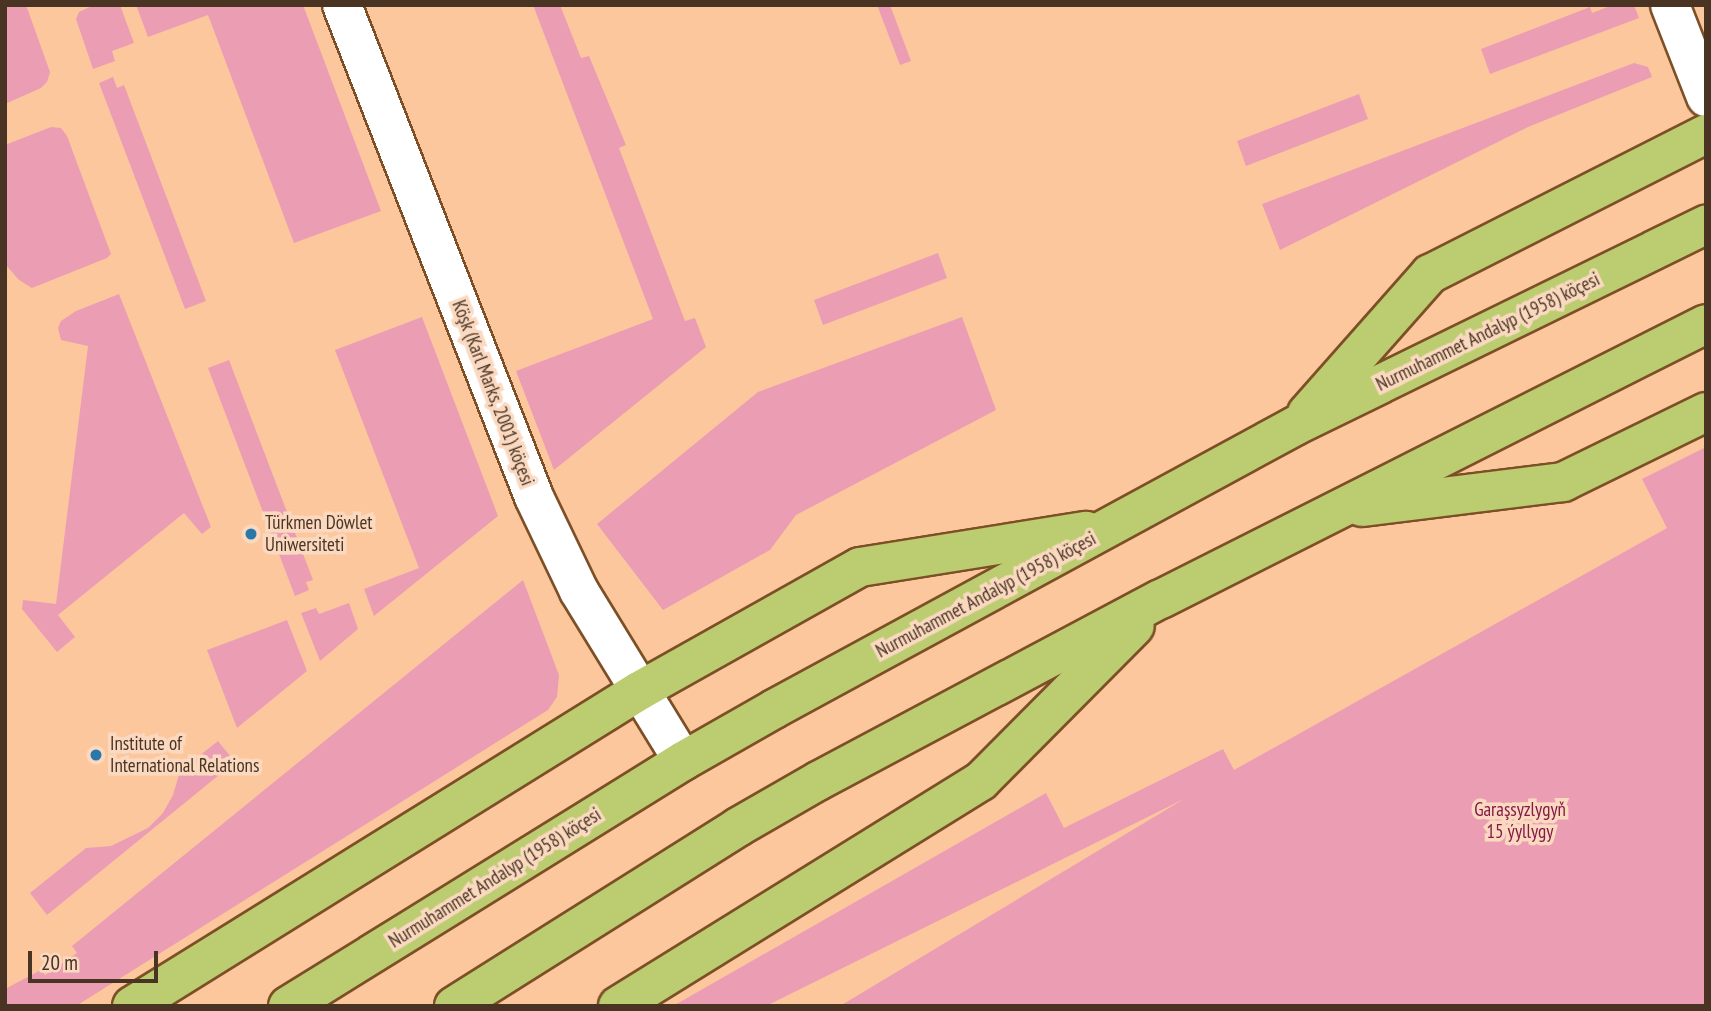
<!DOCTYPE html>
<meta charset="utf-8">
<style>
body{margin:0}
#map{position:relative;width:1711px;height:1011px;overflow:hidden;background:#fcc79c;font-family:"PT Sans Narrow",sans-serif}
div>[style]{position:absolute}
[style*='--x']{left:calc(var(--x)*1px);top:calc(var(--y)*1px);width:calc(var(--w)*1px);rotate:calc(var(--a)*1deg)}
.green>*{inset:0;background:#eb9db4}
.roads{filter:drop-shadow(2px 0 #7c4f26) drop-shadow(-2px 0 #7c4f26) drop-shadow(0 2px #7c4f26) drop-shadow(0 -2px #7c4f26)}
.minor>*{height:38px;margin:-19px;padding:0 19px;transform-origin:19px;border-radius:19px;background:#fff}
.primary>*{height:38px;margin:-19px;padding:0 19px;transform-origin:19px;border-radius:19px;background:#bccc70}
.dots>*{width:19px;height:19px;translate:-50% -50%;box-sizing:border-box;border:4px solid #fad9c0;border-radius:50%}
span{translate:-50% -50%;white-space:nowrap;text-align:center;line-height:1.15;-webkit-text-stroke:7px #fad9c0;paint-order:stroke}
.street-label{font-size:19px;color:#493423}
.poi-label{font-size:19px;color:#493423}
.left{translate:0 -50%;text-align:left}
.park-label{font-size:19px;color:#851847}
.frame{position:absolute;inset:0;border:7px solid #493423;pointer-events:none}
.scale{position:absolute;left:28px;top:951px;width:130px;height:32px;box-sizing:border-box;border:4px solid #493423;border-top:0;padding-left:9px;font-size:21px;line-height:24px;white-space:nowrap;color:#493423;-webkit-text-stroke:5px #fad9c0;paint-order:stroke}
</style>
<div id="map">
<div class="green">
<i style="clip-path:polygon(5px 5px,26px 5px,50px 72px,47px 82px,41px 88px,5px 104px)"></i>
<i style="clip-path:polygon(94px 5px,120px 5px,134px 43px,112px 51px,115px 61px,93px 69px,76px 19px,79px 12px)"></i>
<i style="clip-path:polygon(136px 5px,303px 5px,381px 211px,294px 243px,208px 15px,148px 37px)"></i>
<i style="clip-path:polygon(533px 5px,560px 5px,581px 58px,589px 56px,626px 145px,619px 148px,685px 321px,695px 318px,706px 347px,554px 470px,516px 371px,653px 319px)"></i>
<i style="clip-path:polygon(877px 5px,890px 5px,911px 61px,900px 65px)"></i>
<i style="clip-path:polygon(1613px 5px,1634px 5px,1639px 18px,1490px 74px,1481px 49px,1590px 7px,1592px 13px)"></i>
<i style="clip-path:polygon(1634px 63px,1648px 67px,1652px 77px,1528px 127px,1280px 250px,1262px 204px)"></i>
<i style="clip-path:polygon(113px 77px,117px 88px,124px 85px,206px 301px,185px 309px,99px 83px)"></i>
<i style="clip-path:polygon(1359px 94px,1368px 119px,1246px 166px,1237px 141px)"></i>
<i style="clip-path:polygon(51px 127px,61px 128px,67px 136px,111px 254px,107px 258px,32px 288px,19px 280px,5px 264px,5px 145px)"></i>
<i style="clip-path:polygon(938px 253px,947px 278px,823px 325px,814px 300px)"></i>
<i style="clip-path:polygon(119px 294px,211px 527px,202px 534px,184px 513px,58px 615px,75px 637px,57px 652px,22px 609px,23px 600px,56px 604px,88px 346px,61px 340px,58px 328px,61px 321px,76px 311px)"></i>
<i style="clip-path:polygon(422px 317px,498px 516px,374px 616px,364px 589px,419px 568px,335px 350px)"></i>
<i style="clip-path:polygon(962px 317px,996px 410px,796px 515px,770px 550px,663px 610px,597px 524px,758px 392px)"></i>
<i style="clip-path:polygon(229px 360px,313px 580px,306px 582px,309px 590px,295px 596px,208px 368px)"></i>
<i style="clip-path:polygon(1706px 447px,1706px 1006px,840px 1006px,1184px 799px,766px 1006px,673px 1006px,1046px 793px,1064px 828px,1223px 749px,1234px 770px,1667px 528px,1642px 479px)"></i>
<i style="clip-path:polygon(523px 580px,559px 675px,557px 697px,548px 710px,76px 1006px,5px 1006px,5px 989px,41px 970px,45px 975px,77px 953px,72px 946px)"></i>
<i style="clip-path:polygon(349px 603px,358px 629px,320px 661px,301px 613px,316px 608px,319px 614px)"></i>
<i style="clip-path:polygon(287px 620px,307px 671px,237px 728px,207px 650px)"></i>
<i style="clip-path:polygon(218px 741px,235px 762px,47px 915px,30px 893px,86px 848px,111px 846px,148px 828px,163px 813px,173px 795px,180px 771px)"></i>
</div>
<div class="roads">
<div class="minor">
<i style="--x:342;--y:5;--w:528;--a:68.68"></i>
<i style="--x:534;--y:497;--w:104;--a:64.4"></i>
<i style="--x:579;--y:591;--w:199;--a:58.5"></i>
<i style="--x:1670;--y:5;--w:99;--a:68.6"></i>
</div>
<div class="primary">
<i style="--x:1307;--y:413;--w:186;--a:-48.5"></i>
<i style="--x:1430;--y:274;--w:309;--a:-26.9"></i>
<i style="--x:1362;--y:507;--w:203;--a:-7.1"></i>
<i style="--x:1563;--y:482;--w:159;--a:-26.1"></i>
<i style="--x:132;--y:1006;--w:597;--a:-31.85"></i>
<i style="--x:639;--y:691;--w:253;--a:-29.3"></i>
<i style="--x:860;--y:567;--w:229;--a:-9.1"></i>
<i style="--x:288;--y:1006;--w:465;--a:-31.8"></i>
<i style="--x:683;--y:761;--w:105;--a:-29.7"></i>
<i style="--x:774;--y:709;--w:593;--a:-28.51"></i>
<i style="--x:1295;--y:426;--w:458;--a:-26.1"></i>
<i style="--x:454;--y:1006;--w:336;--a:-32.2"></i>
<i style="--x:738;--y:827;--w:92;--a:-29.9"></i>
<i style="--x:818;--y:781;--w:388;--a:-28"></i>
<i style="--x:1161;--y:599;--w:610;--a:-26.77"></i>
<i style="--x:618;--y:1006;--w:427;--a:-31.8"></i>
<i style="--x:981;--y:781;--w:218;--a:-45.2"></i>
</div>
</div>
<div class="dots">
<i style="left:251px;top:534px;background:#2879aa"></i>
<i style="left:96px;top:755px;background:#2879aa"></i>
</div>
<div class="street-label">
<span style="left:1488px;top:332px;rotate:-26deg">Nurmuhammet Andalyp (1958) köçesi</span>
<span style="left:493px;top:393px;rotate:69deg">Köşk (Karl Marks, 2001) köçesi</span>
<span style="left:986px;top:595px;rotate:-28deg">Nurmuhammet Andalyp (1958) köçesi</span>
<span style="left:495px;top:878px;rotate:-32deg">Nurmuhammet Andalyp (1958) köçesi</span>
</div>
<div class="poi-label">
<span class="left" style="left:265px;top:534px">Türkmen Döwlet<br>Uniwersiteti</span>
<span class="left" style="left:110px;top:755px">Institute of<br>International Relations</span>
</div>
<div class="park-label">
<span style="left:1520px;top:821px">Garaşsyzlygyň<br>15 ýyllygy</span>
</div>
<div class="frame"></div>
<div class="scale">20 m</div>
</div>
